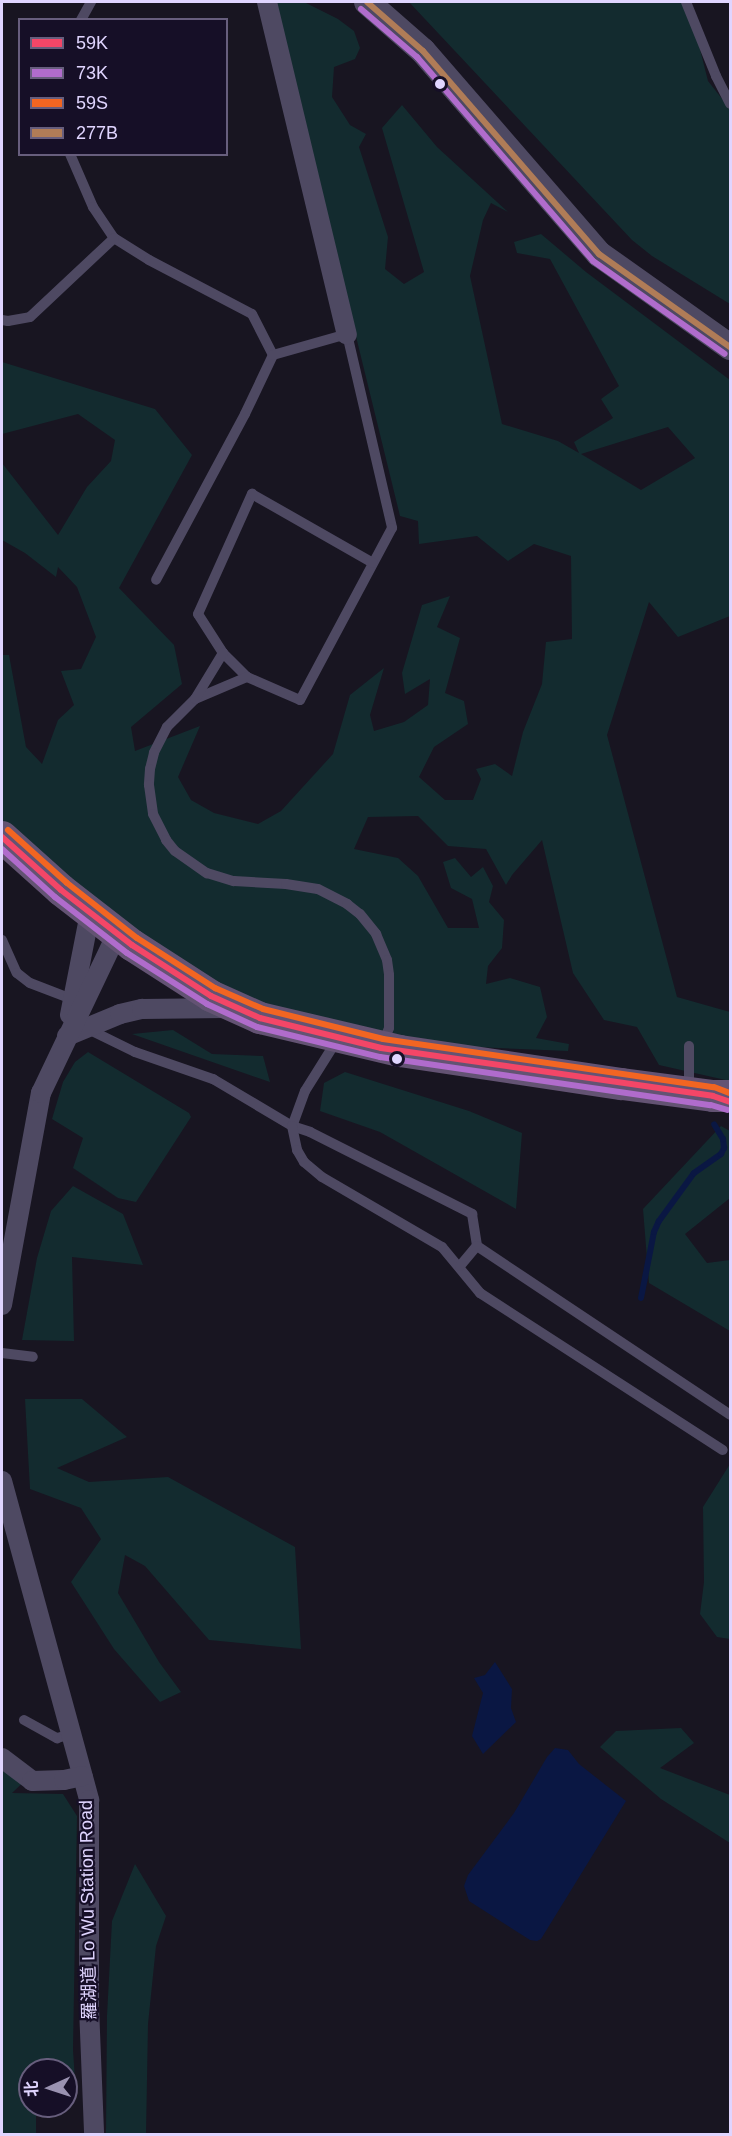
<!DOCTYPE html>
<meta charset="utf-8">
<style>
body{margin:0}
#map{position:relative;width:732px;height:2136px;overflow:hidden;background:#181521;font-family:Arial,"Noto Sans SC",sans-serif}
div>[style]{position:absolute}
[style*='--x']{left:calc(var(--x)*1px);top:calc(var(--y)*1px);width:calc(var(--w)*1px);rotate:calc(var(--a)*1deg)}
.green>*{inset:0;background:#132b2f}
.water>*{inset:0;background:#0a1743}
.stream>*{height:6px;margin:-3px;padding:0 3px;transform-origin:3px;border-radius:3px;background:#0a1743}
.service>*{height:10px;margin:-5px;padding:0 5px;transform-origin:5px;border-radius:5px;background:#4e4962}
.minor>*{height:20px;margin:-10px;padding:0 10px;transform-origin:10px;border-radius:10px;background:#4e4962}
.tertiary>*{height:26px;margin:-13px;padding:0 13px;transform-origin:13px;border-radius:13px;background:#4e4962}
.primary>*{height:32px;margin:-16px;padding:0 16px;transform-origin:16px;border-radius:16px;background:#635373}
.bus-1>*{height:6px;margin:-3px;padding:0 3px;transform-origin:3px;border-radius:3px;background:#f34667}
.bus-2>*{height:6px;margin:-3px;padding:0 3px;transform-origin:3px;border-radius:3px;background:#b06ccc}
.bus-3>*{height:6px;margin:-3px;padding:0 3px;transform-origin:3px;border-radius:3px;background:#f26522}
.bus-4>*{height:6px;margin:-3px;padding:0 3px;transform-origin:3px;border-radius:3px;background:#b07c57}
.dots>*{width:16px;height:16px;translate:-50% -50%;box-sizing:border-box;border:3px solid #160f27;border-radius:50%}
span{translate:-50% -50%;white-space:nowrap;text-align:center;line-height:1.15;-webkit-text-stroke:4.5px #160f27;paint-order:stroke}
.street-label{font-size:18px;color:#e0d5ff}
.frame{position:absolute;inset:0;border:3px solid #e0d5ff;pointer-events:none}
.legend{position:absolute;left:18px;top:18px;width:210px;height:138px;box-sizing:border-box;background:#160f27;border:2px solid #675e7d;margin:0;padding:8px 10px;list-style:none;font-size:18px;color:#e0d5ff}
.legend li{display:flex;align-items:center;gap:12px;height:30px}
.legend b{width:30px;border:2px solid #675e7d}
.north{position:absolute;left:18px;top:2058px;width:60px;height:60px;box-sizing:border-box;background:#160f27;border:2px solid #675e7d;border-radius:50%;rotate:267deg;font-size:16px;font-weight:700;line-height:24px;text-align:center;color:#e0d5ff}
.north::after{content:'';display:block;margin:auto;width:21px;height:27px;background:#9a92b1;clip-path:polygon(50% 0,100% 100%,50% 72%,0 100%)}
</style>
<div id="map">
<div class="green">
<i style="clip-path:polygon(evenodd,274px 2px,304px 2px,338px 19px,354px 31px,360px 48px,355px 59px,334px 67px,332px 97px,350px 125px,366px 134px,359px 147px,388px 237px,385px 269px,404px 284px,424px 272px,382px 128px,402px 105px,437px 147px,508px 212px,491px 203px,483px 220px,470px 276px,502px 424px,558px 441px,579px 453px,574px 442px,613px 418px,601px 399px,619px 386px,550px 259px,517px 253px,514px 242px,541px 234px,586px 272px,730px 380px,730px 616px,678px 637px,649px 602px,607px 735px,677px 997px,730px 1012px,730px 1081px,659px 1065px,637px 1027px,604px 1020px,573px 973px,542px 840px,512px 875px,506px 885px,486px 849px,448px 846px,418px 816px,368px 817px,354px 849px,398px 858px,418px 876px,448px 928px,479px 928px,472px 899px,451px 888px,443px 862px,455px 858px,471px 877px,483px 867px,493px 886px,489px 902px,504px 920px,502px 948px,488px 966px,486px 984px,510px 978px,540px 987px,547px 1017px,536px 1038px,569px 1044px,568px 1051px,476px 1047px,400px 1051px,191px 982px,2px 824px,2px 655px,9px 655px,26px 747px,42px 764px,58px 720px,74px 705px,61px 671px,81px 669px,96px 637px,77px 587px,58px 567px,56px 577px,25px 553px,2px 540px,2px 463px,58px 535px,87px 487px,111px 461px,115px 440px,78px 414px,2px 434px,2px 362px,155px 409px,192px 455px,119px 588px,174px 645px,182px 684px,131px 727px,135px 751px,200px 726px,178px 777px,191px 800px,214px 813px,258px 824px,281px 811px,333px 754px,350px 695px,384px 668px,370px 715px,374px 731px,404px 722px,428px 705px,430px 679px,405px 694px,402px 673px,422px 605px,450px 596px,437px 627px,460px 638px,445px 693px,464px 701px,468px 724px,434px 747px,419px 777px,445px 800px,473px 800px,481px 779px,476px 769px,495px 764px,512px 776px,523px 732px,542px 684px,546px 642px,572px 639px,571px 556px,534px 544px,508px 561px,477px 536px,419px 544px,418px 521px,400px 516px,274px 2px,668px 427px,695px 458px,641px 490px,581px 454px,668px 427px)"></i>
<i style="clip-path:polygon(409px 2px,688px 2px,708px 81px,730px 109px,730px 304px,652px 256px,632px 240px)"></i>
<i style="clip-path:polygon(173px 1030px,212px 1054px,263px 1056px,270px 1082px,132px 1034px)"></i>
<i style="clip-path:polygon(88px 1052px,189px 1113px,191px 1117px,136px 1202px,118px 1198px,73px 1168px,83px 1138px,52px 1119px,63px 1082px,75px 1062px)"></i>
<i style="clip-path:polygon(345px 1072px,469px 1111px,522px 1133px,516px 1209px,380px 1132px,320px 1111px,324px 1083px)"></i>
<i style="clip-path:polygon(721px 1126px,730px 1131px,730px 1198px,685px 1234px,707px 1263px,730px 1260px,730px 1331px,649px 1283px,643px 1209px)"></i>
<i style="clip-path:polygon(73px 1186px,123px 1214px,143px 1265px,72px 1257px,74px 1341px,22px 1340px,37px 1258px,51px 1211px)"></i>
<i style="clip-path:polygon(25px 1399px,82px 1399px,127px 1437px,57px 1468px,89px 1482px,168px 1477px,295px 1547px,301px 1649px,209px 1640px,145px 1566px,125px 1555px,118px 1593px,159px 1662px,181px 1692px,160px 1702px,114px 1649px,71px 1582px,101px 1539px,81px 1508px,30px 1489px)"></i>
<i style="clip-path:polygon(730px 1464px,730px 1639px,717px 1637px,700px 1614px,704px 1582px,703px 1507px)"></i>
<i style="clip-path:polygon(681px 1728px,694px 1743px,660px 1768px,730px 1795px,730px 1843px,661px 1799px,600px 1747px,616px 1731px)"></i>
<i style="clip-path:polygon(2px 1758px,30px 1776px,12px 1793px,63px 1794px,77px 1816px,73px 2050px,76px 2095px,66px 2094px,66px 2070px,30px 2070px,30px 2106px,36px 2106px,36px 2134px,2px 2134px)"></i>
<i style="clip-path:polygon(135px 1864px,166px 1916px,156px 1946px,148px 2024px,146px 2134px,106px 2134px,107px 2016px,112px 1921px)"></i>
</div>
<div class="water">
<i style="clip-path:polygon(495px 1662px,512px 1689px,511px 1708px,516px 1722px,483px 1754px,472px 1736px,483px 1693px,474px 1678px,485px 1675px)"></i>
<i style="clip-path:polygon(555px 1748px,568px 1750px,579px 1764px,626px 1801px,541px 1939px,537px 1941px,530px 1940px,469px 1901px,464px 1886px,468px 1875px,514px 1813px,547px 1757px)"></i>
</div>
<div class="stream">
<i style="--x:641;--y:1298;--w:67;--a:-78.9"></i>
<i style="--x:654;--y:1232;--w:12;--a:-66"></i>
<i style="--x:659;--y:1221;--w:59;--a:-53.9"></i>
<i style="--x:694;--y:1173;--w:33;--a:-35"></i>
<i style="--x:721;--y:1154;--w:7;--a:-63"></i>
<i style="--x:724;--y:1148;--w:9;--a:-96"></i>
<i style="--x:723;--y:1139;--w:17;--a:-121"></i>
</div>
<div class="service">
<i style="--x:686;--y:2;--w:80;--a:67.9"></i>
<i style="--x:716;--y:76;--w:31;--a:63"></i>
<i style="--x:81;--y:20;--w:21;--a:-61"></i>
<i style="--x:70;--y:154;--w:58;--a:66.5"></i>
<i style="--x:93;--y:207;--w:37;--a:56"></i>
<i style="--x:114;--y:238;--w:41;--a:32.2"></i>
<i style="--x:149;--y:260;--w:116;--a:27.7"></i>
<i style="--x:252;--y:314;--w:46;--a:62.9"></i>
<i style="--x:273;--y:355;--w:65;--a:115.4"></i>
<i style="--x:245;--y:414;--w:188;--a:118.2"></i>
<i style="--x:2;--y:320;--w:6;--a:9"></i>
<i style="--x:8;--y:321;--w:22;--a:-10"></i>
<i style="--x:30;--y:317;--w:115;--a:-43.2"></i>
<i style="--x:273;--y:355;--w:77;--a:-15.8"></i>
<i style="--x:347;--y:334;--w:199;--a:76.9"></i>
<i style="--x:392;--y:528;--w:195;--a:118.1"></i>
<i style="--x:300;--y:700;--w:58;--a:-156.5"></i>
<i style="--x:247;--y:677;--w:34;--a:-135"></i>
<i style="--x:223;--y:653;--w:46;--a:-122.7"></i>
<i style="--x:198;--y:614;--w:132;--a:-65.8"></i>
<i style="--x:252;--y:494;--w:139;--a:29.7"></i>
<i style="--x:247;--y:677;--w:56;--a:157.1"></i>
<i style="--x:195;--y:699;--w:40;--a:135"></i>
<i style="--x:167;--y:727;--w:29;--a:117"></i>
<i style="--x:154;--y:753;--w:16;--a:104"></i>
<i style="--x:150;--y:769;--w:16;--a:94"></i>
<i style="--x:149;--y:785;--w:29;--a:82"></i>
<i style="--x:153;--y:814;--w:29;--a:63"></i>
<i style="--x:166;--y:840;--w:14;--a:51"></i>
<i style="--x:175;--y:851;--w:39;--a:35"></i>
<i style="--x:207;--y:873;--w:28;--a:17"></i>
<i style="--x:234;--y:881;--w:52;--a:3.3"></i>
<i style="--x:286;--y:884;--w:32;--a:9"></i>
<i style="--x:318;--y:889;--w:33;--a:27"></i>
<i style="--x:347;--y:904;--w:16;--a:38"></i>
<i style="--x:360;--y:914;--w:26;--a:51"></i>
<i style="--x:376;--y:934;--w:28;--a:67"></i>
<i style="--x:387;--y:960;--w:15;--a:82"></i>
<i style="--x:389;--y:975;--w:53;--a:90"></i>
<i style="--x:389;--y:1028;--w:18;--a:112"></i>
<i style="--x:195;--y:699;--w:54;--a:-58.7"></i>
<i style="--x:2;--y:940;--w:36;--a:66"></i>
<i style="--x:17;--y:973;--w:16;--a:38"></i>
<i style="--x:30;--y:983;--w:45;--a:20.9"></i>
<i style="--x:88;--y:1029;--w:52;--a:26.1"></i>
<i style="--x:135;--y:1052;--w:83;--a:19.1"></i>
<i style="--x:213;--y:1079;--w:92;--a:30.7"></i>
<i style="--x:292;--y:1126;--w:19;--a:18"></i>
<i style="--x:310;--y:1132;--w:182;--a:26.8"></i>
<i style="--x:472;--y:1214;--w:32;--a:81"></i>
<i style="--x:477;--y:1246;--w:304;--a:33.7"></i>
<i style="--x:337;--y:1040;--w:60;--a:122.1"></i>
<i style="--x:305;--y:1091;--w:37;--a:110"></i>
<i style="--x:292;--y:1126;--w:25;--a:78"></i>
<i style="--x:297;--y:1150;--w:14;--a:60"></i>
<i style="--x:304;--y:1162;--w:23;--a:40"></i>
<i style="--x:322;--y:1177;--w:139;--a:30.3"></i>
<i style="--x:442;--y:1247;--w:60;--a:50.4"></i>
<i style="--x:480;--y:1293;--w:289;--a:32.9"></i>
<i style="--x:689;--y:1090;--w:44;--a:-90"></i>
<i style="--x:460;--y:1266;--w:26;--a:-50"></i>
<i style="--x:2;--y:1353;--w:31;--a:7"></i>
<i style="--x:24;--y:1720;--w:38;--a:29"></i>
<i style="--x:57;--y:1738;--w:16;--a:-15"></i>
</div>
<div class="minor">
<i style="--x:267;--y:2;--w:342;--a:76.5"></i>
<i style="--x:70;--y:1015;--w:104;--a:-78.9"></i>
<i style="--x:67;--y:1036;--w:57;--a:-22.5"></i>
<i style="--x:120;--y:1014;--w:23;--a:-13"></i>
<i style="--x:142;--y:1009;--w:84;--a:-0.7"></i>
<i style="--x:2;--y:1305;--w:216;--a:-79.6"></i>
<i style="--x:41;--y:1093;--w:176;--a:-64.5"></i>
<i style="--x:2;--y:1481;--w:331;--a:74.7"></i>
<i style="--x:89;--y:1800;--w:207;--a:90"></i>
<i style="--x:89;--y:2007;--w:127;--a:87.7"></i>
<i style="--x:2;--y:1758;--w:38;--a:37"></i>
<i style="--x:32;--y:1781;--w:32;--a:-2"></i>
<i style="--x:64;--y:1780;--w:19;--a:-12"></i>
</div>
<div class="tertiary">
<i style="--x:367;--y:2;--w:74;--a:41.2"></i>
<i style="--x:423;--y:51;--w:269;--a:49.1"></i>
<i style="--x:599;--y:254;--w:161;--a:35.4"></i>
</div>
<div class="primary">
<i style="--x:2;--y:837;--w:79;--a:41.9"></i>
<i style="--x:61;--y:890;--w:90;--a:37.8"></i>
<i style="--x:132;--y:945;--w:94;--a:32.8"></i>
<i style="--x:211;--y:996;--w:54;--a:24.2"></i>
<i style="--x:260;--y:1018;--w:144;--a:13.3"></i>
<i style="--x:400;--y:1051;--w:224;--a:8.5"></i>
<i style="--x:622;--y:1084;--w:92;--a:7.5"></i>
<i style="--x:713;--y:1096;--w:17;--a:0"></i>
</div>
<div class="bus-1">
<i style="--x:2;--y:837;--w:79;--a:41.9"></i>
<i style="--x:61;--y:890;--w:90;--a:37.8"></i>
<i style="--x:132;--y:945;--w:94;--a:32.8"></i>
<i style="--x:211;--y:996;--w:54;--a:24.2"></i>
<i style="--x:260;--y:1018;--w:125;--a:13.9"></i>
<i style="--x:381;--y:1048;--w:335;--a:8.2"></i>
<i style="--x:713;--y:1096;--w:18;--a:19"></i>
</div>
<div class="bus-2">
<i style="--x:361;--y:9;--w:74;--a:40.6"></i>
<i style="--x:417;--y:57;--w:269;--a:49.2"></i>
<i style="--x:593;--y:261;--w:161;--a:35.2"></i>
<i style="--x:2;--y:849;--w:72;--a:42.2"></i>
<i style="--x:55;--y:897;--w:91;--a:37.9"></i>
<i style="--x:127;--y:953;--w:95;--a:32.5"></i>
<i style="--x:207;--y:1004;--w:55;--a:24.7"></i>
<i style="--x:257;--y:1027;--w:127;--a:13.7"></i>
<i style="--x:380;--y:1057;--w:334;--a:8.3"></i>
<i style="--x:711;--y:1105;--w:17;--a:17"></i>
</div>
<div class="bus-3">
<i style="--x:8;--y:830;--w:79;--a:41.9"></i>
<i style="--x:67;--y:883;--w:89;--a:38.2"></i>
<i style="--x:137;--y:938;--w:93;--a:32.7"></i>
<i style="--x:215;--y:988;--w:52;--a:23.6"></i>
<i style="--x:263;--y:1009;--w:124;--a:14"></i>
<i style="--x:383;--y:1039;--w:334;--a:8.3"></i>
<i style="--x:714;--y:1087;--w:17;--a:21"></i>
</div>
<div class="bus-4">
<i style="--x:367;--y:2;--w:74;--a:41.2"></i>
<i style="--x:423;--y:51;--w:269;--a:49.1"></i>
<i style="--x:599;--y:254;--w:161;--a:35.4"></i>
</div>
<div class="dots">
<i style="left:440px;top:84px;background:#e0d5ff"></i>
<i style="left:397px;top:1059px;background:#e0d5ff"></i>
</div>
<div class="street-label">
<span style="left:88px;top:1910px;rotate:-91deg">羅湖道 Lo Wu Station Road</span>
</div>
<div class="frame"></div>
<ul class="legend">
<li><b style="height:8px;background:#f34667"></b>59K</li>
<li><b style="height:8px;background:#b06ccc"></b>73K</li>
<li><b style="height:8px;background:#f26522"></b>59S</li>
<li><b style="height:8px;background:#b07c57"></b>277B</li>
</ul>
<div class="north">北</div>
</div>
